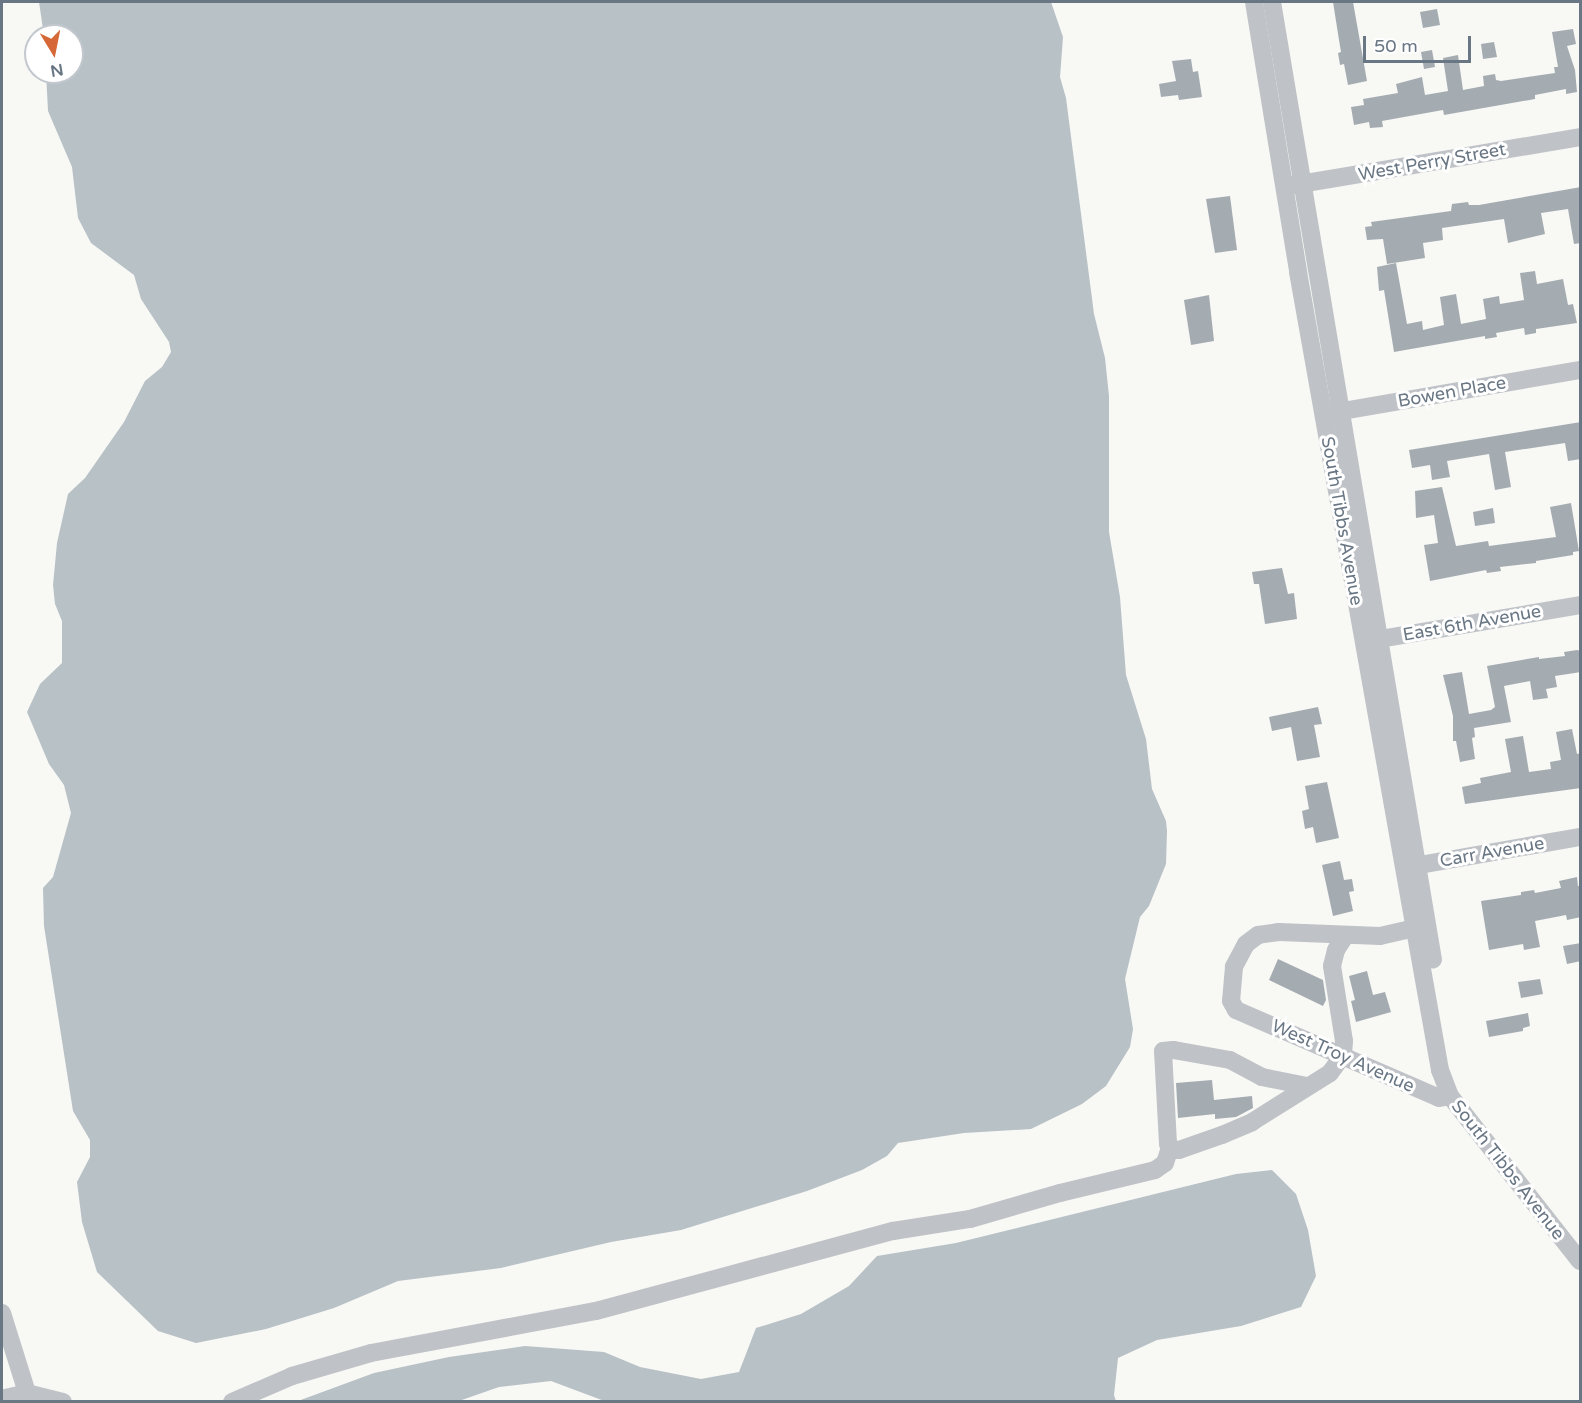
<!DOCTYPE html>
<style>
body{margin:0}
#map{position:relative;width:1582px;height:1403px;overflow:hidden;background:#f8f8f5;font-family:"Varela Round",sans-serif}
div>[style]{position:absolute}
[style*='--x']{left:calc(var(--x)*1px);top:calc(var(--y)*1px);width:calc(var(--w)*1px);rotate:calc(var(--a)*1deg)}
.water>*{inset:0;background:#b8c1c6}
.building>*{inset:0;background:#a4acb2}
.minor>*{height:18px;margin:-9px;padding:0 9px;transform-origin:9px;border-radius:9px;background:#bfc3c7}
span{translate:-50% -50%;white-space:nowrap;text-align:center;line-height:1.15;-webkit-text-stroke:6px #fff;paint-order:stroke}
.street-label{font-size:18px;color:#697684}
.frame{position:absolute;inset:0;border:3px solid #697684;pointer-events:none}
.north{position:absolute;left:24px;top:24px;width:60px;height:60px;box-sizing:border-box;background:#fff;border:2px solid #c3c8ce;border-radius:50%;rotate:170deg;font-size:16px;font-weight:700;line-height:24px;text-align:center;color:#697684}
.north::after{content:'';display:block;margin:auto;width:21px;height:27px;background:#d66737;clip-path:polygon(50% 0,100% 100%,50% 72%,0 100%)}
.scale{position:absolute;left:1363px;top:36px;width:108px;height:27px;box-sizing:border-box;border:3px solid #697684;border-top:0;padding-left:8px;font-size:18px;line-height:21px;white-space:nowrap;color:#697684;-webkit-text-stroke:4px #fff;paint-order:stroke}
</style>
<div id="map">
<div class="water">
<i style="clip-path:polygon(39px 2px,1051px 2px,1063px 37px,1060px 77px,1066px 98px,1094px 314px,1105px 358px,1109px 396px,1109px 532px,1120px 597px,1126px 675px,1146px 739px,1152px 789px,1166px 821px,1167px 831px,1166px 864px,1149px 906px,1140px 917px,1125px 979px,1133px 1029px,1130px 1047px,1106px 1086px,1082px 1104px,1031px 1129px,964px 1133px,898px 1143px,887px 1156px,862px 1170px,807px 1191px,681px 1230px,611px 1242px,501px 1268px,398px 1281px,334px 1308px,266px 1329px,196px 1343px,158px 1331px,97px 1272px,82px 1222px,77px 1182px,90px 1157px,90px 1140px,73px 1111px,44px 926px,43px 888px,53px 877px,71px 813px,64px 785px,49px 764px,27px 712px,40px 684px,62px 663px,62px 621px,55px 604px,53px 585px,57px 543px,68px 494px,85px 478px,124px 422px,145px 381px,162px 367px,171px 352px,169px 342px,141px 299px,134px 275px,91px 243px,78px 218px,72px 167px,48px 111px,46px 72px,72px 72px,72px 36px,44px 36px)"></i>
<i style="clip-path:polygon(1272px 1170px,1296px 1194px,1308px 1230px,1316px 1276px,1301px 1307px,1241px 1326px,1157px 1340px,1118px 1358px,1114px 1395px,1116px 1401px,607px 1402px,551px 1381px,499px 1387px,459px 1401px,298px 1401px,374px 1373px,449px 1357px,525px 1346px,604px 1352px,640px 1367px,701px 1379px,739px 1372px,756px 1328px,801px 1314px,849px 1286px,877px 1256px,956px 1243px,1236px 1174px)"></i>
</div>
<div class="building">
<i style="clip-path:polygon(1333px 2px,1353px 2px,1367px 81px,1348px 85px,1344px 64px,1340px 65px,1338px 53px,1341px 52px,1339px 40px)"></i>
<i style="clip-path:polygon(1437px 9px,1440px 25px,1423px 28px,1420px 12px)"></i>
<i style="clip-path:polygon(1573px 29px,1576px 44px,1567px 46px,1575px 70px,1577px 92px,1566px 94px,1566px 89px,1535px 95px,1535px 99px,1444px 115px,1443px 110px,1382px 121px,1383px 127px,1370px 128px,1369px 122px,1354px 125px,1351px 107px,1364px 105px,1363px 99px,1398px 93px,1396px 84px,1422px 77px,1425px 95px,1448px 91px,1443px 58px,1458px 55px,1463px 90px,1484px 86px,1483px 76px,1495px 74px,1496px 80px,1501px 81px,1555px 73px,1554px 67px,1558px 67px,1552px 32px)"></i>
<i style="clip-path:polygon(1494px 42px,1497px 57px,1483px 59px,1481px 44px)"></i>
<i style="clip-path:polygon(1432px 50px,1435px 67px,1424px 69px,1421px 52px)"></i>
<i style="clip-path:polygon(1191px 59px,1193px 72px,1198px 71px,1202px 97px,1179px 100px,1178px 95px,1161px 97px,1159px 84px,1176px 81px,1172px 61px)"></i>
<i style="clip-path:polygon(1581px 187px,1581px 243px,1574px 244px,1568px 209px,1541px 213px,1545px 234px,1508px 243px,1504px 219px,1442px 228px,1443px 240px,1423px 243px,1425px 258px,1387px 264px,1383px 239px,1367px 240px,1365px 227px,1372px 226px,1371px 222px,1451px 211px,1452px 204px,1468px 202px,1469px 205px,1479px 205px)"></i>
<i style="clip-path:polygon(1230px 196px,1237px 250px,1215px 253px,1206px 199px)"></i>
<i style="clip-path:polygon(1396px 263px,1407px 324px,1422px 321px,1423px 330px,1444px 325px,1440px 297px,1456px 294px,1461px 324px,1486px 319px,1483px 299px,1499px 296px,1500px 304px,1524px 300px,1520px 273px,1535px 271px,1537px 284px,1563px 279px,1568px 305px,1573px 304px,1577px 323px,1536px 329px,1536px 333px,1525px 335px,1524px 328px,1496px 333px,1497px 337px,1485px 339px,1485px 336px,1394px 352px,1384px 290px,1379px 291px,1377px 267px)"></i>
<i style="clip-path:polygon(1209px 295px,1214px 341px,1191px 345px,1184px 300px)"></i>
<i style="clip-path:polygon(1581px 422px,1581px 459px,1568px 461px,1565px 443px,1505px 452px,1511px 487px,1495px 490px,1489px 454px,1447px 461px,1450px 477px,1432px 480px,1430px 465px,1412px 468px,1409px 450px)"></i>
<i style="clip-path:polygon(1442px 487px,1456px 546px,1488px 541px,1489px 546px,1556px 537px,1550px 507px,1571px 503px,1579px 551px,1573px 552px,1573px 555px,1536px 561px,1536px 563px,1500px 567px,1501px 571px,1487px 573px,1486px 570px,1430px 581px,1424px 545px,1438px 543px,1434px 515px,1416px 518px,1415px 491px)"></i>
<i style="clip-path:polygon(1493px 508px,1495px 523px,1475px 526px,1473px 512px)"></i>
<i style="clip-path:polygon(1282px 568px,1288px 594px,1294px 593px,1297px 619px,1265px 624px,1259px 584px,1254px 584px,1252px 572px)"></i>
<i style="clip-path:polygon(1577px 650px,1581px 651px,1581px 672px,1555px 676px,1557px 687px,1546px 689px,1548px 698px,1533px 700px,1530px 681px,1504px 686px,1511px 722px,1474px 728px,1475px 737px,1472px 738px,1475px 759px,1460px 762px,1456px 741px,1453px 741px,1453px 716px,1443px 675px,1462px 672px,1469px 714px,1491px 710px,1495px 707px,1487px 666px,1539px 657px,1539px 659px,1565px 656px,1564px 652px)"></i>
<i style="clip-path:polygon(1318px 707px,1322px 724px,1314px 725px,1320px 757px,1297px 761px,1291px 727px,1272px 731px,1269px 717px)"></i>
<i style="clip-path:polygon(1572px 729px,1577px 754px,1581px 753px,1581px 788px,1465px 804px,1462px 787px,1481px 783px,1480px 778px,1511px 772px,1505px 739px,1523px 736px,1529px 772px,1551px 769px,1550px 762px,1561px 760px,1556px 732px)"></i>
<i style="clip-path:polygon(1327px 782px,1339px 838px,1316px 843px,1313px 827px,1305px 829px,1302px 811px,1309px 809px,1305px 786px)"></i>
<i style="clip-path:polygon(1340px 861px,1344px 880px,1352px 879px,1354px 891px,1349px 892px,1353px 911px,1333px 916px,1322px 865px)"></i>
<i style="clip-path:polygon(1577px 877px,1578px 886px,1581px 886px,1581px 917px,1567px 920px,1566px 915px,1535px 921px,1540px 947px,1524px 950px,1523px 944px,1489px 950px,1481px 901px,1521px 895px,1521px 892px,1534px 890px,1535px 893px,1561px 888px,1559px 881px)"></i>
<i style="clip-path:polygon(1581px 943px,1581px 961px,1567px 964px,1563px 946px)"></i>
<i style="clip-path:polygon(1278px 959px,1323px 980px,1326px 1000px,1323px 1006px,1269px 980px)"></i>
<i style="clip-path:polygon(1367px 971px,1373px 995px,1385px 992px,1391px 1012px,1356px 1022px,1351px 1001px,1355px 1000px,1349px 976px)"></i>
<i style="clip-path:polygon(1540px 979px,1543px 994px,1521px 998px,1518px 982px)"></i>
<i style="clip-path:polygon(1528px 1013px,1530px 1026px,1523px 1028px,1523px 1031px,1489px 1037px,1486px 1021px)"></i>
<i style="clip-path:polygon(1212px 1080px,1214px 1100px,1252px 1096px,1253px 1108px,1236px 1117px,1215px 1119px,1215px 1114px,1178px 1118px,1176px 1083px)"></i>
</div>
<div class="minor">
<i style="--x:1254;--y:2;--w:274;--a:80.7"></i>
<i style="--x:1298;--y:272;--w:811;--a:79.91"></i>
<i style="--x:1440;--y:1070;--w:28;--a:69"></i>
<i style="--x:1450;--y:1096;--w:210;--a:51.8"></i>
<i style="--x:1272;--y:2;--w:971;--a:80.46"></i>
<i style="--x:1294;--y:185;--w:290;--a:-9.5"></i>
<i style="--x:1331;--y:413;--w:253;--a:-9.8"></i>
<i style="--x:1368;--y:641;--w:215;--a:-9.6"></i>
<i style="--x:1408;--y:867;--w:175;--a:-9.9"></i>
<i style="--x:1415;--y:928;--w:36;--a:167"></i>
<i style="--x:1380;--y:936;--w:101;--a:-177.7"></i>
<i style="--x:1279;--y:932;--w:21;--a:172"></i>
<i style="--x:1258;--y:935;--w:15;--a:143"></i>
<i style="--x:1246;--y:944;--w:26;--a:118"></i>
<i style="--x:1234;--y:967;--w:34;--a:95"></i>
<i style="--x:1231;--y:1001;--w:10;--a:61"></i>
<i style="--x:1236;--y:1010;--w:221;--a:23.4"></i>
<i style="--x:1439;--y:1098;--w:11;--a:-10"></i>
<i style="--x:1307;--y:1086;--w:46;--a:-168.7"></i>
<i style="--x:1262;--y:1077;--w:36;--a:-152"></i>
<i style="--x:1230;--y:1060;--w:58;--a:-170"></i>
<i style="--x:1173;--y:1050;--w:10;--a:174"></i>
<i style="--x:1163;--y:1051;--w:93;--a:86.9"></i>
<i style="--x:1168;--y:1144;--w:8;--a:45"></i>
<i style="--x:1174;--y:1150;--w:5;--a:0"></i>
<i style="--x:1179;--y:1150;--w:46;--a:-19.2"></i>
<i style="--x:1222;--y:1135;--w:33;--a:-23"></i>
<i style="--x:1252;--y:1122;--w:92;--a:-32.1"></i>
<i style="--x:1330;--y:1073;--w:22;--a:-54"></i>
<i style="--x:1343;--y:1055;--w:14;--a:-86"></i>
<i style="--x:1344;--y:1041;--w:76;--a:-99.1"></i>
<i style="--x:1332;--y:966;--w:16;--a:-76"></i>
<i style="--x:1336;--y:950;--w:17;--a:-57"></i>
<i style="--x:2;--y:1313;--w:84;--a:72.6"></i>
<i style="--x:27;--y:1393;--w:26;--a:167"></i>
<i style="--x:27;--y:1393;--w:37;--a:14"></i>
<i style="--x:232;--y:1402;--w:65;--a:-23.4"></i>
<i style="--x:292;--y:1376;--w:82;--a:-16.2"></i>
<i style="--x:371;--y:1353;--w:229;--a:-10.6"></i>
<i style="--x:596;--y:1311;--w:308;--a:-15.1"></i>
<i style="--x:893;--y:1231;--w:78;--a:-8.9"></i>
<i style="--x:970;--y:1219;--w:94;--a:-16.1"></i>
<i style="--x:1060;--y:1193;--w:98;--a:-13.6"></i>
<i style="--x:1155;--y:1170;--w:12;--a:-35"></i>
<i style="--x:1165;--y:1163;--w:16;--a:-72"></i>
</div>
<div class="street-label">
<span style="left:1432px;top:162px;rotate:-10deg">West Perry Street</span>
<span style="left:1452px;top:392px;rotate:-10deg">Bowen Place</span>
<span style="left:1342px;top:521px;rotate:80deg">South Tibbs Avenue</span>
<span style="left:1472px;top:623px;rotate:-10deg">East 6th Avenue</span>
<span style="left:1492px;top:852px;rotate:-10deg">Carr Avenue</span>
<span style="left:1343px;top:1056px;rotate:24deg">West Troy Avenue</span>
<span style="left:1508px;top:1170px;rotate:52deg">South Tibbs Avenue</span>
</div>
<div class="frame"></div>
<div class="north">N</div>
<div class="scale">50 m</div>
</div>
